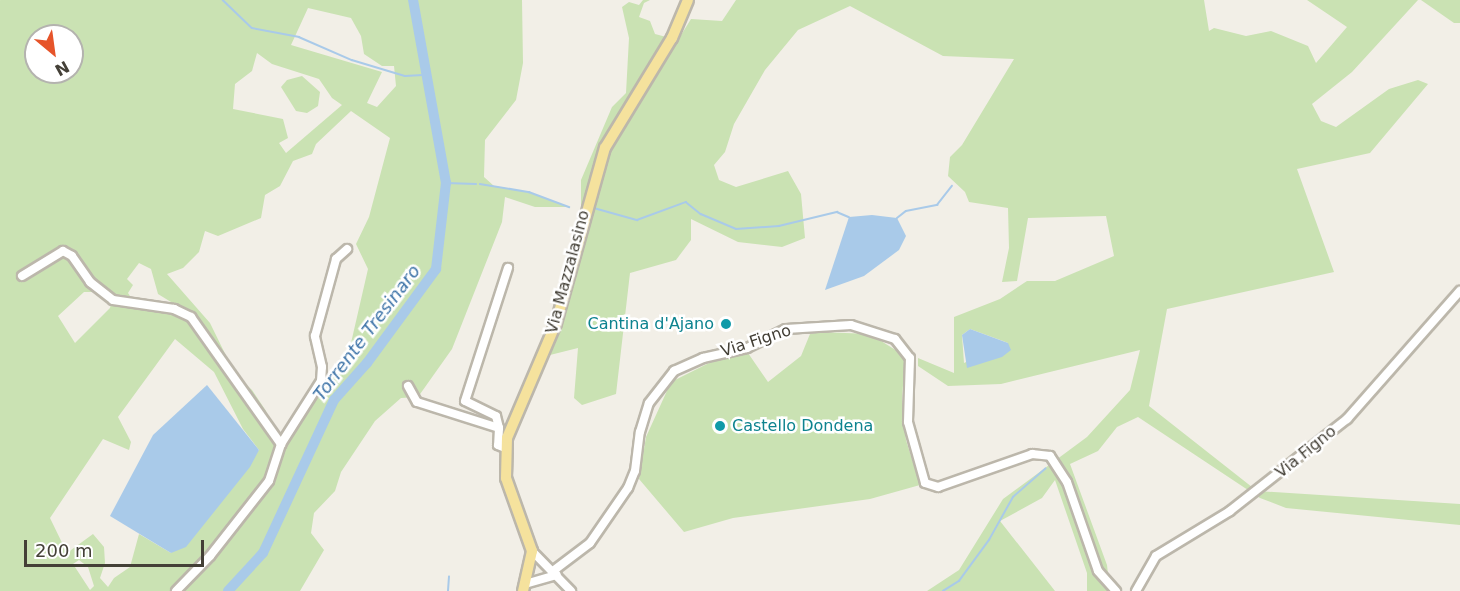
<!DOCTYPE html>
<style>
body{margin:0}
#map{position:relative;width:1460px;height:591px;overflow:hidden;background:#f2efe7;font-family:"DejaVu Sans",sans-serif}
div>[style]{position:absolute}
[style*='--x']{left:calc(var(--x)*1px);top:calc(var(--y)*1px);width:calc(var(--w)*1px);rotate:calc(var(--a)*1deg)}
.green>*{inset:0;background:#cae2b3}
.water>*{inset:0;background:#a9cae9}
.stream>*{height:1.5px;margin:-0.75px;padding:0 0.75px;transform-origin:0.75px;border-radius:0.75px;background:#a9cae9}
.river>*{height:10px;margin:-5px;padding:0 5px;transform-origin:5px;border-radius:5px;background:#a9cae9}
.roads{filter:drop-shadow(2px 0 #bcb7ab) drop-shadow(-2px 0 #bcb7ab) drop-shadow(0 2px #bcb7ab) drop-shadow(0 -2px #bcb7ab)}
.minor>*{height:8px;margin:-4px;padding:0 4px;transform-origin:4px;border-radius:4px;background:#fff}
.major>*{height:10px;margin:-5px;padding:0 5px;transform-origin:5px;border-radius:5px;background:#f5e29d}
.dots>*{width:16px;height:16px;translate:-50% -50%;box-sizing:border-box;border:3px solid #fff;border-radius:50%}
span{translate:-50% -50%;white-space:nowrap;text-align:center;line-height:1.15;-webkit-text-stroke:5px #fff;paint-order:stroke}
.street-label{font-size:16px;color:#444037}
.culture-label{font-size:16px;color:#0d838f}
.right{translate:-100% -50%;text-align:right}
.left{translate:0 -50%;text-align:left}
.water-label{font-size:18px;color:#3a71a6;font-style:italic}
.north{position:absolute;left:24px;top:24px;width:60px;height:60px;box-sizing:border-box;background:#fff;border:2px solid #b4b3af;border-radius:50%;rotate:151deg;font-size:16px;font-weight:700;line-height:24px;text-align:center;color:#444037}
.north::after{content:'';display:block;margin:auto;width:21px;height:27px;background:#e6542a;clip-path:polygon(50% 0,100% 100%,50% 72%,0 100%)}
.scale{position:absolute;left:24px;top:540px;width:180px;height:27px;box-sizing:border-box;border:3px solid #444037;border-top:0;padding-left:8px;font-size:18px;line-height:21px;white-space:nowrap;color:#444037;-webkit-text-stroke:4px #fff;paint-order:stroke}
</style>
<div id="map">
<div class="green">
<i style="clip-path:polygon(evenodd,0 0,522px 0,523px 63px,516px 100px,485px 140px,484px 177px,494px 186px,529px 192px,569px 207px,535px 207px,505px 197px,502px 222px,452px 349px,418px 397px,401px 398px,375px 421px,341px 472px,335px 491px,314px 513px,311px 533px,324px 550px,300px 591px,179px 591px,274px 480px,285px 443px,320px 386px,342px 363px,351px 343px,368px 269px,356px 244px,369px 217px,390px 138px,351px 111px,316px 144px,312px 154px,293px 161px,280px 186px,265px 195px,261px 218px,218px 236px,205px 231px,199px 252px,183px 268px,167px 274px,210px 323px,235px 374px,252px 390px,266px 411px,277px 445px,266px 480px,222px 535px,170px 591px,0 591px,0 0,308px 8px,351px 18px,361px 36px,364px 54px,382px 66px,394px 66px,396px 86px,377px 107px,367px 103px,382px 72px,291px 45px,308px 8px,0 0,36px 36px,72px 36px,72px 72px,36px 72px,36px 36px,0 0,257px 53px,272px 64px,319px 79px,332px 98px,342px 105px,286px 153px,279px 143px,288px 138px,283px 119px,233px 109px,235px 84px,252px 71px,257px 53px,0 0,139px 263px,151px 269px,158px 294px,171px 302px,173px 309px,136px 305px,128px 293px,133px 285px,127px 279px,139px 263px,0 0,84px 292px,97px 292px,111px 303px,110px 308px,75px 343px,58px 316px,84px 292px,0 0,175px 339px,214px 372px,243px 429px,259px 450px,171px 553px,139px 534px,130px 567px,114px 578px,108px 587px,100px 578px,105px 563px,104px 547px,93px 534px,67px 553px,50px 518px,103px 439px,129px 450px,131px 442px,118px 417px,175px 339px,0 0,79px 560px,88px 567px,94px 586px,90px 590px,73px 564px,79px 560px)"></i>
<i style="clip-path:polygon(643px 0,650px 0,644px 3px,639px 17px,650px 21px,655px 34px,670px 38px,603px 146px,581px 211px,581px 180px,612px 107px,626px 93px,629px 38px,622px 7px,629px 2px,639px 5px)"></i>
<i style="clip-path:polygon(evenodd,736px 0,1204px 0,1209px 31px,1214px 28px,1246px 36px,1271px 31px,1308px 46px,1316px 63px,1347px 27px,1307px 0,1418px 0,1352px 72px,1312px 104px,1321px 121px,1336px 127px,1389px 89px,1418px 80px,1428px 84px,1370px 153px,1297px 169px,1334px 272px,1167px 309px,1149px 406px,1257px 491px,1460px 504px,1460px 525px,1286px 508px,1260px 498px,1138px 417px,1117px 427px,1098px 451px,1070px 464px,1107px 565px,1110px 591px,1087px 591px,1087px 573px,1055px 480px,1042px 498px,1000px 521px,1055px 591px,927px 591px,959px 570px,1003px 499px,1087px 437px,1130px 390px,1140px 350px,1001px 384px,948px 386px,918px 366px,918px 358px,954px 373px,954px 317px,1000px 299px,1027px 281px,1055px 281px,1114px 256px,1106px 216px,1028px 218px,1017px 281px,1002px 282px,1009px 248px,1008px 208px,969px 202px,965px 192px,948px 176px,950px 157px,962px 145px,1014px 59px,943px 56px,850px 6px,798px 30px,765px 70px,734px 124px,725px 152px,714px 165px,719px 180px,736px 187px,788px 171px,801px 194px,805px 238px,782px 247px,738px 242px,691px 219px,691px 240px,676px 260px,630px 273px,616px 394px,582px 405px,574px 398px,578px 348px,546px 356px,566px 308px,602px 173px,615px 141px,691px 19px,722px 21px,736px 0,970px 329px,1003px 341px,1008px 343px,964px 363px,962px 335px,970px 329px)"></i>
<i style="clip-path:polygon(1421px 0,1460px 0,1460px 23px,1454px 23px)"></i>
<i style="clip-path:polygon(302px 76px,320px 92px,318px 106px,307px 113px,296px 111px,281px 87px,287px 80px)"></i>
<i style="clip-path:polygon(821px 332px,870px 334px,905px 356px,902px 400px,906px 440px,920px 485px,870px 499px,733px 518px,684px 532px,639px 479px,646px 437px,671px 382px,709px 363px,748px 353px,768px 382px,801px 356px,810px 334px)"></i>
</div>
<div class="water">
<i style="clip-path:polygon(872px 215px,897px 218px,906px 236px,899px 250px,864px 276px,825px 290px,849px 217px)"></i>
<i style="clip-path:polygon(970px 329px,1008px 343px,1011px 350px,1002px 357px,967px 368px,962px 335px)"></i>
<i style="clip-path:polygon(207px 385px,259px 450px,250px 467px,186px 547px,171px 553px,110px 516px,153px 435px)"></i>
</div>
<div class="stream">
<i style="--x:223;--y:0;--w:40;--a:44"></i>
<i style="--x:252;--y:28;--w:48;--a:10.8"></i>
<i style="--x:299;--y:37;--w:58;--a:23.5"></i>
<i style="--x:352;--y:60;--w:55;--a:16.8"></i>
<i style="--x:405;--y:76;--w:22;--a:-3"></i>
<i style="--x:446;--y:183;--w:30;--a:2"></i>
<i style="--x:480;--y:184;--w:50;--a:9.3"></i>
<i style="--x:529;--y:192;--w:43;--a:20.6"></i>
<i style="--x:594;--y:208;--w:45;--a:15.6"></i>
<i style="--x:637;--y:220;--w:52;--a:-20.2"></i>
<i style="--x:686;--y:202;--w:19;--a:39"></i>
<i style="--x:701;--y:214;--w:38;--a:23"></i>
<i style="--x:736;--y:229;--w:43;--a:-4"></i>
<i style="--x:779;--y:226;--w:60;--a:-13.6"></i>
<i style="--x:837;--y:212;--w:13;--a:23"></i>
<i style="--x:897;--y:218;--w:11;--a:-38"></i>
<i style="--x:906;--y:211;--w:32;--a:-11"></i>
<i style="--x:937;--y:205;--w:24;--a:-52"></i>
<i style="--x:448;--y:591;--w:14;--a:-86"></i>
<i style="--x:943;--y:591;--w:19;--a:-32"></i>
<i style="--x:959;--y:581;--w:51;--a:-53.8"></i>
<i style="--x:989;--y:540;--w:49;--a:-60.8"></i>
<i style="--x:1013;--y:497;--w:43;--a:-41.2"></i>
</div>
<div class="river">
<i style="--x:228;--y:591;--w:52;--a:-47.4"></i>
<i style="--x:263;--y:553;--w:169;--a:-65.1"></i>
<i style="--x:334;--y:400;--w:50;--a:-48.3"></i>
<i style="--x:367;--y:363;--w:117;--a:-53.7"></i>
<i style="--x:436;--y:269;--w:87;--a:-83.4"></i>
<i style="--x:446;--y:183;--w:186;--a:-100.2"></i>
</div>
<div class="roads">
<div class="minor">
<i style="--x:22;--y:276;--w:48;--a:-31.4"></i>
<i style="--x:63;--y:251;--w:10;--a:29"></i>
<i style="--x:72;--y:256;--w:32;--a:55"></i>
<i style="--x:90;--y:282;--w:29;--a:38"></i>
<i style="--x:113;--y:300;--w:62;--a:8.4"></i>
<i style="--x:174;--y:309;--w:19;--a:25"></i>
<i style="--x:191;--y:317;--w:156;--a:54.7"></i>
<i style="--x:408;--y:386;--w:18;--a:61"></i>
<i style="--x:417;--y:402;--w:86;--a:17.6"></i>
<i style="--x:499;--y:428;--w:17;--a:93"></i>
<i style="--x:498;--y:445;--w:8;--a:23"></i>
<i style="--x:499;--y:428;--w:12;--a:-104"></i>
<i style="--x:496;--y:416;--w:34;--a:-154"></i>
<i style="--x:465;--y:401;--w:140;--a:-72.1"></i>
<i style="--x:532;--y:551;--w:56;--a:45.7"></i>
<i style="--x:553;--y:571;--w:46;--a:-37.1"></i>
<i style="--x:590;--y:543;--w:67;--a:-55.4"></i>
<i style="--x:628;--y:488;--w:18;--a:-68"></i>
<i style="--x:635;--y:471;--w:39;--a:-83"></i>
<i style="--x:640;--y:432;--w:30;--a:-73"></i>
<i style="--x:649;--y:403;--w:41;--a:-52"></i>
<i style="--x:674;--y:371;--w:32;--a:-24"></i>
<i style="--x:703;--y:358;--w:45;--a:-12.8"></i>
<i style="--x:747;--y:348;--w:43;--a:-26"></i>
<i style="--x:786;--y:329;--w:65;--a:-3.5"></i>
<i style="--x:851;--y:325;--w:46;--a:17.7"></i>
<i style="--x:895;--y:339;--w:24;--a:52"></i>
<i style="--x:910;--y:358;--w:64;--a:91.8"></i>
<i style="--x:908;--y:422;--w:63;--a:74.4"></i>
<i style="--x:925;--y:483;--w:14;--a:17"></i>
<i style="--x:938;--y:487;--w:100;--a:-19.3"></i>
<i style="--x:1032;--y:454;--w:18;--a:6"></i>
<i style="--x:1050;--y:456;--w:31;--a:57"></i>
<i style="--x:1067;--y:482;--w:94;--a:70.8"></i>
<i style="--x:1098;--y:571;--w:27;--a:48"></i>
<i style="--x:525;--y:584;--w:33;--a:-16"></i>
<i style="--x:176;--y:591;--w:49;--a:-45.8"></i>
<i style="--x:210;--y:556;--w:95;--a:-51.8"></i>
<i style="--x:269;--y:481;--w:39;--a:-72"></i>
<i style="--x:281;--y:444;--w:75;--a:-57.6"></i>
<i style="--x:321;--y:381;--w:14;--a:-86"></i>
<i style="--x:322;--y:367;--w:32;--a:-103"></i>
<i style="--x:315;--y:336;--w:80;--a:-74.7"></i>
<i style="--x:336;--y:259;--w:15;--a:-42"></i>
<i style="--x:1136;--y:591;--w:40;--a:-60.3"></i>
<i style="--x:1156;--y:556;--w:87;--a:-31.3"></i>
<i style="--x:1230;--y:511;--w:149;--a:-38.2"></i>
<i style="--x:1347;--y:419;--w:171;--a:-48.6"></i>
</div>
<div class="major">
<i style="--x:523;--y:591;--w:41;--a:-77.3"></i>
<i style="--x:532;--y:551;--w:77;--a:-109.6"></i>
<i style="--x:506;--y:478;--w:40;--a:-88.6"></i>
<i style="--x:507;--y:438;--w:125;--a:-66.9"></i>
<i style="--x:556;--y:323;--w:182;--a:-74.4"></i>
<i style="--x:605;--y:148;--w:129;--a:-58.7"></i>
<i style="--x:672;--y:38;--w:41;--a:-67.2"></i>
</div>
</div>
<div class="dots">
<i style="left:726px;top:324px;background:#0f9aa8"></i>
<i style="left:720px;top:426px;background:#0f9aa8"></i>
</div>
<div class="street-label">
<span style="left:568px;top:272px;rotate:-75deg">Via Mazzalasino</span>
<span style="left:756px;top:341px;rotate:-18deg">Via Figno</span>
<span style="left:1306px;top:452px;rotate:-39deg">Via Figno</span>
</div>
<div class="culture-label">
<span class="right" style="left:714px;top:324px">Cantina d'Ajano</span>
<span class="left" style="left:732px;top:426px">Castello Dondena</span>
</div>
<div class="water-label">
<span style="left:367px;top:333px;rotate:-53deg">Torrente Tresinaro</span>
</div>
<div class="north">N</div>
<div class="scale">200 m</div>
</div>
